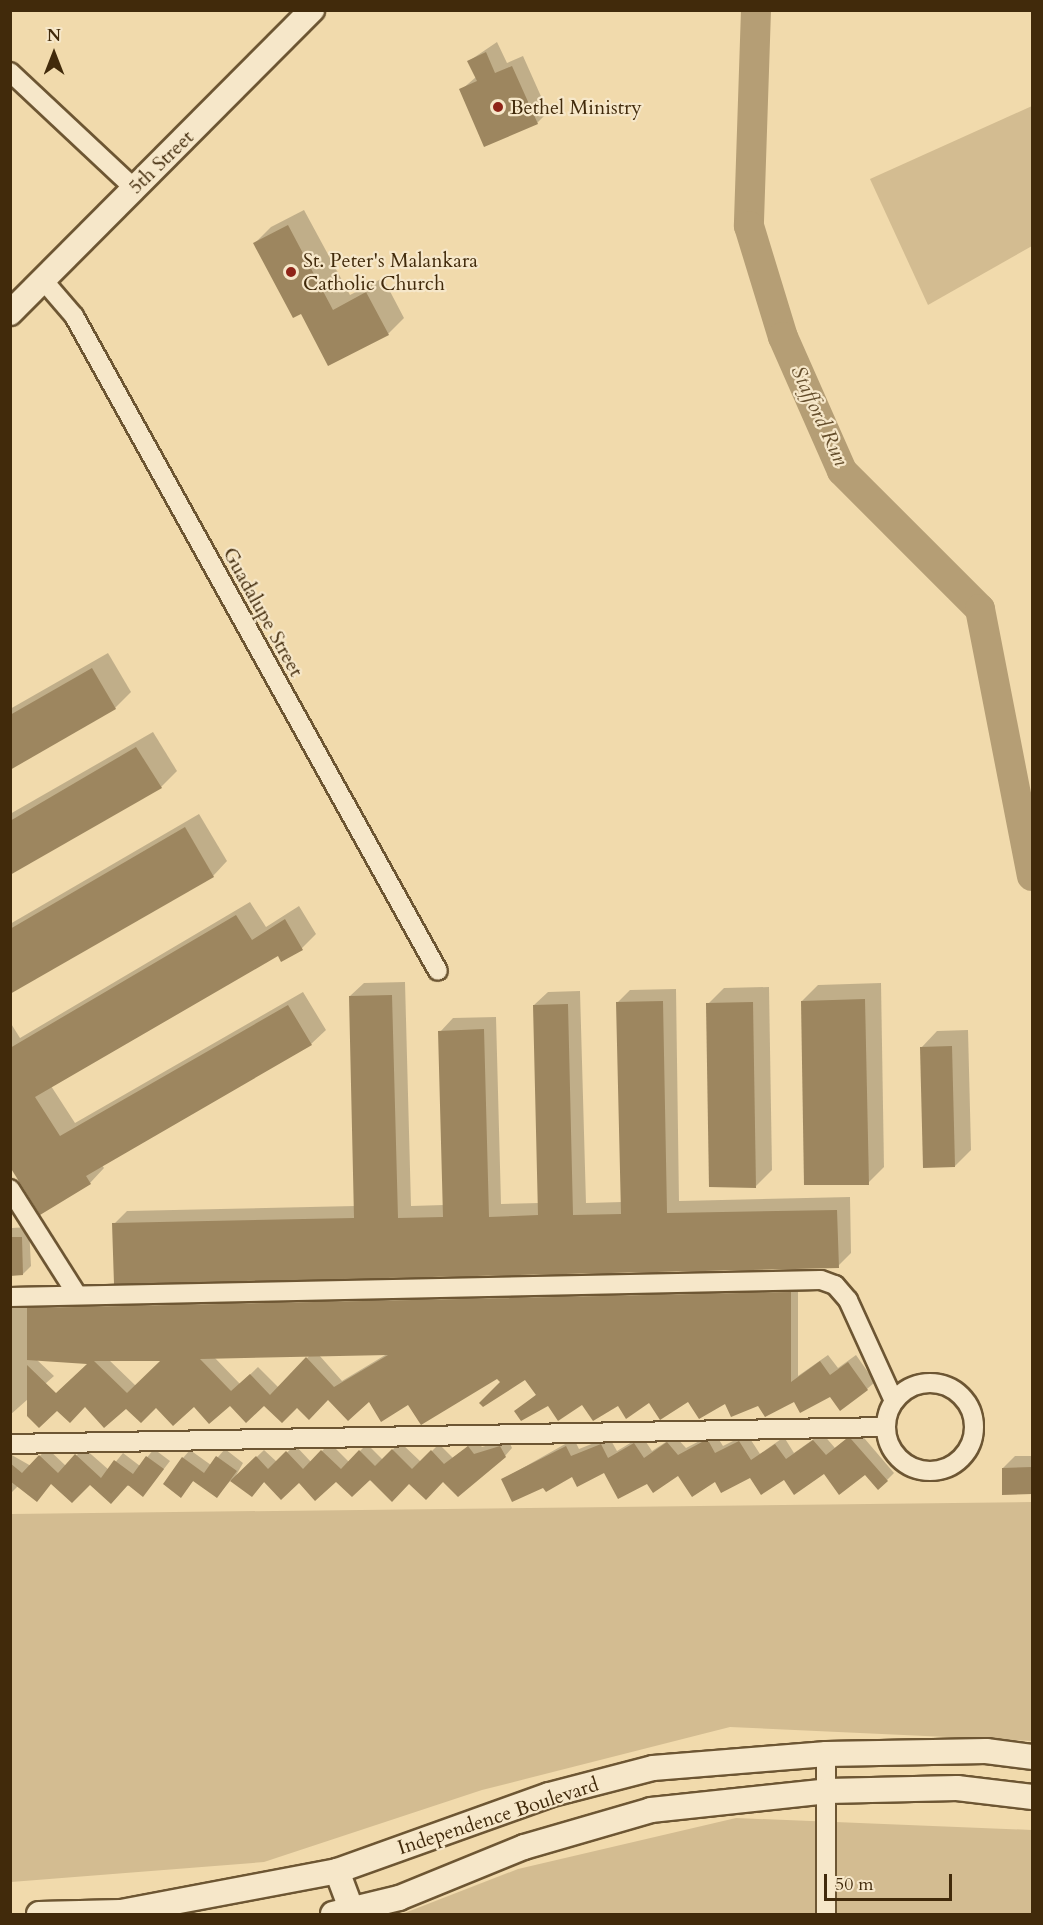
<!DOCTYPE html>
<style>
body{margin:0}
#map{position:relative;width:1043px;height:1925px;overflow:hidden;background:#f1daac;font-family:Cardo,serif}
div>[style]{position:absolute}
[style*='--x']{left:calc(var(--x)*1px);top:calc(var(--y)*1px);width:calc(var(--w)*1px);rotate:calc(var(--a)*1deg)}
.green>*{inset:0;background:#d3bc91}
.shadow>*{inset:0;background:#0003}
.river>*{height:30px;margin:-15px;padding:0 15px;transform-origin:15px;border-radius:15px;background:#b59e75}
.building>*{inset:0;background:#9d865f}
.roads{filter:drop-shadow(2px 0 #6d5633) drop-shadow(-2px 0 #6d5633) drop-shadow(0 2px #6d5633) drop-shadow(0 -2px #6d5633)}
.minor>*{height:18px;margin:-9px;padding:0 9px;transform-origin:9px;border-radius:9px;background:#f6e7c9}
.minor>.ring{margin:-9px;padding:0;box-sizing:content-box;background:none;border:18px solid #f6e7c9;border-radius:50%}
.secondary>*{height:24px;margin:-12px;padding:0 12px;transform-origin:12px;border-radius:12px;background:#f6e7c9}
.dots>*{width:16px;height:16px;translate:-50% -50%;box-sizing:border-box;border:3px solid #f6e7c9;border-radius:50%}
span{translate:-50% -50%;white-space:nowrap;text-align:center;line-height:1.15;-webkit-text-stroke:4.5px #f6e7c9;paint-order:stroke}
.poi-label{font-size:20px;color:#412a0b}
.left{translate:0 -50%;text-align:left}
.street-label{font-size:20px;color:#412a0b}
.water-label{font-size:21px;color:#644d2b;font-style:italic}
.frame{position:absolute;inset:0;border:12px solid #412a0b;pointer-events:none}
.north{position:absolute;left:24px;top:24px;width:60px;height:60px;-webkit-text-stroke:4px #f6e7c9;paint-order:stroke;rotate:0deg;font-size:16px;font-weight:700;line-height:24px;text-align:center;color:#412a0b}
.north::after{content:'';display:block;margin:auto;width:21px;height:27px;background:#412a0b;clip-path:polygon(50% 0,100% 100%,50% 72%,0 100%)}
.scale{position:absolute;left:824px;top:1874px;width:128px;height:27px;box-sizing:border-box;border:3px solid #412a0b;border-top:0;padding-left:8px;font-size:18px;line-height:21px;white-space:nowrap;color:#412a0b;-webkit-text-stroke:4px #f6e7c9;paint-order:stroke}
</style>
<div id="map">
<div class="green">
<i style="clip-path:polygon(1032px 106px,1032px 246px,928px 305px,870px 179px)"></i>
<i style="clip-path:polygon(1032px 1502px,1032px 1741px,730px 1727px,482px 1790px,264px 1862px,11px 1882px,11px 1514px)"></i>
<i style="clip-path:polygon(736px 1818px,1032px 1830px,1032px 1914px,402px 1914px,518px 1869px)"></i>
</div>
<div class="shadow">
<i style="clip-path:polygon(497px 42px,507px 63px,523px 56px,548px 112px,537px 123px,461px 90px,476px 77px,469px 61px)"></i>
<i style="clip-path:polygon(304px 210px,350px 295px,383px 278px,404px 318px,388px 334px,302px 312px,255px 243px,271px 227px)"></i>
<i style="clip-path:polygon(108px 653px,131px 692px,115px 708px,10px 768px,10px 709px)"></i>
<i style="clip-path:polygon(153px 732px,177px 771px,161px 787px,10px 874px,10px 814px)"></i>
<i style="clip-path:polygon(199px 814px,227px 861px,213px 876px,10px 992px,10px 924px)"></i>
<i style="clip-path:polygon(250px 902px,266px 927px,299px 906px,316px 934px,302px 948px,279px 954px,51px 1086px,75px 1123px,303px 992px,326px 1030px,311px 1044px,102px 1165px,104px 1168px,90px 1183px,10px 1166px,10px 1022px,20px 1038px)"></i>
<i style="clip-path:polygon(405px 982px,411px 1206px,444px 1205px,440px 1032px,453px 1018px,496px 1017px,501px 1204px,539px 1203px,534px 1005px,548px 992px,580px 991px,586px 1203px,622px 1202px,617px 1003px,630px 990px,676px 989px,679px 1201px,850px 1197px,851px 1253px,838px 1266px,114px 1224px,127px 1211px,355px 1206px,350px 996px,364px 983px)"></i>
<i style="clip-path:polygon(881px 983px,884px 1167px,868px 1183px,802px 1001px,818px 985px)"></i>
<i style="clip-path:polygon(769px 987px,772px 1170px,756px 1186px,708px 1004px,724px 988px)"></i>
<i style="clip-path:polygon(968px 1030px,971px 1150px,955px 1166px,921px 1048px,937px 1031px)"></i>
<i style="clip-path:polygon(10px 1198px,12px 1228px,29px 1227px,31px 1266px,23px 1274px,10px 1274px)"></i>
<i style="clip-path:polygon(evenodd,798px 1285px,798px 1376px,828px 1355px,838px 1368px,856px 1355px,875px 1382px,867px 1389px,759px 1404px,688px 1400px,548px 1404px,516px 1411px,537px 1394px,526px 1378px,502px 1382px,498px 1377px,409px 1403px,329px 1398px,297px 1406px,264px 1403px,126px 1407px,85px 1405px,90px 1363px,36px 1359px,54px 1376px,10px 1415px,10px 1299px,798px 1285px,387px 1354px,342px 1381px,319px 1355px,387px 1354px,798px 1285px,310px 1355px,279px 1388px,258px 1367px,240px 1384px,214px 1357px,310px 1355px,798px 1285px,108px 1359px,163px 1359px,136px 1386px,108px 1359px)"></i>
<i style="clip-path:polygon(855px 1432px,859px 1432px,894px 1473px,887px 1480px,866px 1473px,824px 1472px,784px 1478px,750px 1476px,716px 1480px,679px 1474px,648px 1482px,604px 1471px,572px 1475px,543px 1486px,503px 1479px,574px 1439px,579px 1449px,609px 1437px,617px 1451px,642px 1436px,652px 1451px,675px 1436px,686px 1448px,711px 1435px,716px 1435px,723px 1446px,747px 1434px,760px 1454px,784px 1437px,794px 1453px,822px 1433px,835px 1448px)"></i>
<i style="clip-path:polygon(508px 1439px,512px 1448px,505px 1456px,443px 1480px,265px 1481px,252px 1495px,231px 1480px,217px 1496px,194px 1480px,181px 1496px,183px 1458px,190px 1450px,211px 1465px,225px 1449px,243px 1463px,234px 1479px,264px 1450px,277px 1462px,295px 1445px,311px 1462px,330px 1443px,349px 1462px,367px 1444px,383px 1460px,400px 1442px,421px 1462px,439px 1444px,453px 1458px,476px 1440px,482px 1447px)"></i>
<i style="clip-path:polygon(47px 1448px,66px 1466px,84px 1448px,109px 1470px,123px 1453px,140px 1466px,154px 1449px,170px 1461px,150px 1487px,52px 1482px,19px 1485px,10px 1494px,10px 1454px,31px 1466px)"></i>
<i style="clip-path:polygon(1015px 1456px,1032px 1456px,1032px 1493px,1004px 1493px,1003px 1468px)"></i>
</div>
<div class="river">
<i style="--x:756;--y:10;--w:216;--a:91.9"></i>
<i style="--x:749;--y:226;--w:116;--a:73"></i>
<i style="--x:783;--y:337;--w:146;--a:66.2"></i>
<i style="--x:842;--y:471;--w:195;--a:45"></i>
<i style="--x:980;--y:609;--w:272;--a:79"></i>
</div>
<div class="building">
<i style="clip-path:polygon(486px 52px,495px 73px,512px 66px,538px 124px,484px 147px,459px 89px,477px 81px,467px 61px)"></i>
<i style="clip-path:polygon(288px 225px,333px 310px,366px 292px,389px 335px,328px 366px,301px 314px,293px 318px,253px 243px)"></i>
<i style="clip-path:polygon(92px 668px,116px 709px,10px 770px,10px 715px)"></i>
<i style="clip-path:polygon(136px 747px,162px 788px,10px 875px,10px 821px)"></i>
<i style="clip-path:polygon(185px 827px,214px 877px,10px 994px,10px 929px)"></i>
<i style="clip-path:polygon(236px 915px,252px 940px,285px 919px,303px 950px,281px 962px,278px 956px,35px 1097px,60px 1136px,288px 1005px,312px 1045px,86px 1176px,91px 1184px,40px 1215px,10px 1167px,10px 1048px)"></i>
<i style="clip-path:polygon(392px 995px,398px 1218px,443px 1217px,438px 1031px,484px 1029px,489px 1217px,538px 1215px,533px 1005px,568px 1004px,573px 1215px,621px 1214px,616px 1002px,663px 1001px,667px 1213px,837px 1210px,839px 1268px,114px 1284px,112px 1223px,354px 1218px,349px 996px)"></i>
<i style="clip-path:polygon(865px 999px,869px 1185px,804px 1185px,801px 1001px)"></i>
<i style="clip-path:polygon(753px 1002px,756px 1188px,709px 1187px,706px 1003px)"></i>
<i style="clip-path:polygon(952px 1046px,955px 1167px,923px 1168px,920px 1047px)"></i>
<i style="clip-path:polygon(10px 1237px,22px 1237px,23px 1275px,10px 1276px)"></i>
<i style="clip-path:polygon(evenodd,791px 1292px,791px 1382px,820px 1361px,830px 1375px,848px 1362px,868px 1390px,840px 1411px,830px 1397px,800px 1413px,794px 1402px,765px 1417px,758px 1406px,731px 1417px,725px 1404px,699px 1419px,688px 1402px,660px 1420px,649px 1403px,626px 1419px,618px 1406px,593px 1421px,582px 1405px,558px 1421px,548px 1406px,521px 1421px,514px 1411px,536px 1395px,525px 1380px,483px 1407px,479px 1403px,500px 1382px,497px 1379px,421px 1425px,408px 1405px,381px 1422px,369px 1402px,348px 1421px,328px 1400px,309px 1420px,297px 1408px,282px 1423px,264px 1406px,246px 1423px,230px 1406px,209px 1424px,194px 1407px,173px 1426px,156px 1408px,141px 1423px,126px 1409px,104px 1428px,85px 1407px,70px 1423px,57px 1411px,39px 1428px,27px 1416px,27px 1365px,56px 1393px,87px 1364px,27px 1360px,27px 1308px,791px 1292px,388px 1355px,334px 1387px,306px 1357px,270px 1395px,250px 1374px,231px 1391px,200px 1359px,388px 1355px,791px 1292px,94px 1361px,160px 1361px,127px 1393px,94px 1361px)"></i>
<i style="clip-path:polygon(846px 1439px,851px 1439px,888px 1481px,878px 1490px,865px 1475px,839px 1495px,824px 1474px,794px 1495px,784px 1480px,761px 1495px,750px 1478px,721px 1493px,715px 1482px,692px 1497px,678px 1476px,653px 1493px,647px 1484px,618px 1499px,604px 1473px,577px 1487px,572px 1477px,546px 1492px,543px 1488px,512px 1502px,501px 1479px,566px 1446px,571px 1456px,601px 1444px,608px 1458px,634px 1443px,644px 1458px,667px 1442px,678px 1455px,702px 1442px,709px 1442px,715px 1453px,739px 1441px,751px 1460px,775px 1444px,786px 1459px,813px 1440px,826px 1455px)"></i>
<i style="clip-path:polygon(468px 1446px,474px 1454px,500px 1446px,506px 1457px,458px 1497px,443px 1482px,426px 1500px,409px 1484px,392px 1502px,370px 1480px,352px 1497px,336px 1482px,315px 1501px,299px 1483px,281px 1500px,264px 1482px,252px 1497px,230px 1481px,256px 1456px,268px 1469px,286px 1451px,303px 1469px,321px 1450px,341px 1469px,359px 1450px,375px 1466px,392px 1449px,412px 1469px,431px 1450px,444px 1464px)"></i>
<i style="clip-path:polygon(75px 1454px,101px 1478px,114px 1460px,133px 1474px,146px 1456px,164px 1469px,143px 1497px,128px 1485px,111px 1504px,90px 1485px,72px 1503px,51px 1484px,37px 1502px,10px 1481px,10px 1463px,22px 1473px,39px 1455px,58px 1473px)"></i>
<i style="clip-path:polygon(216px 1456px,237px 1471px,217px 1498px,193px 1481px,181px 1498px,163px 1484px,182px 1457px,204px 1473px)"></i>
<i style="clip-path:polygon(1032px 1467px,1032px 1494px,1002px 1495px,1002px 1468px)"></i>
</div>
<div class="roads">
<div class="minor">
<i style="--x:10;--y:72;--w:170;--a:43.1"></i>
<i style="--x:43;--y:280;--w:48;--a:49.3"></i>
<i style="--x:74;--y:316;--w:749;--a:60.94"></i>
<i style="--x:10;--y:1189;--w:123;--a:57.6"></i>
<i style="--x:10;--y:1297;--w:811;--a:-1.2"></i>
<i style="--x:821;--y:1280;--w:15;--a:20"></i>
<i style="--x:835;--y:1285;--w:20;--a:49"></i>
<i style="--x:848;--y:1300;--w:111;--a:65.5"></i>
<i class="ring" style="left:886px;top:1383px;width:70px;height:70px"></i>
<i style="--x:10;--y:1444;--w:875;--a:-1.11"></i>
<i style="--x:826;--y:1914;--w:160;--a:-90"></i>
</div>
<div class="secondary">
<i style="--x:10;--y:313;--w:428;--a:-45.1"></i>
<i style="--x:337;--y:1871;--w:43;--a:69.4"></i>
<i style="--x:39;--y:1914;--w:82;--a:-1.4"></i>
<i style="--x:121;--y:1912;--w:220;--a:-10.7"></i>
<i style="--x:337;--y:1871;--w:225;--a:-19.7"></i>
<i style="--x:549;--y:1795;--w:107;--a:-14.6"></i>
<i style="--x:653;--y:1768;--w:174;--a:-4.6"></i>
<i style="--x:826;--y:1754;--w:160;--a:-1.1"></i>
<i style="--x:986;--y:1751;--w:46;--a:7.4"></i>
<i style="--x:333;--y:1914;--w:68;--a:-13.6"></i>
<i style="--x:399;--y:1898;--w:135;--a:-22.2"></i>
<i style="--x:524;--y:1847;--w:132;--a:-16.2"></i>
<i style="--x:651;--y:1810;--w:178;--a:-6.1"></i>
<i style="--x:828;--y:1791;--w:129;--a:-1.3"></i>
<i style="--x:957;--y:1788;--w:76;--a:6.8"></i>
</div>
</div>
<div class="dots">
<i style="left:498px;top:107px;background:#8f2418"></i>
<i style="left:291px;top:272px;background:#8f2418"></i>
</div>
<div class="poi-label">
<span class="left" style="left:510px;top:107px">Bethel Ministry</span>
<span class="left" style="left:303px;top:272px">St. Peter's Malankara<br>Catholic Church</span>
</div>
<div class="street-label">
<span style="left:161px;top:162px;rotate:-44deg">5th Street</span>
<span style="left:263px;top:612px;rotate:61deg">Guadalupe Street</span>
<span style="left:498px;top:1816px;rotate:-18deg">Independence Boulevard</span>
</div>
<div class="water-label">
<span style="left:819px;top:416px;rotate:65deg">Stafford Run</span>
</div>
<div class="frame"></div>
<div class="north">N</div>
<div class="scale">50 m</div>
</div>
